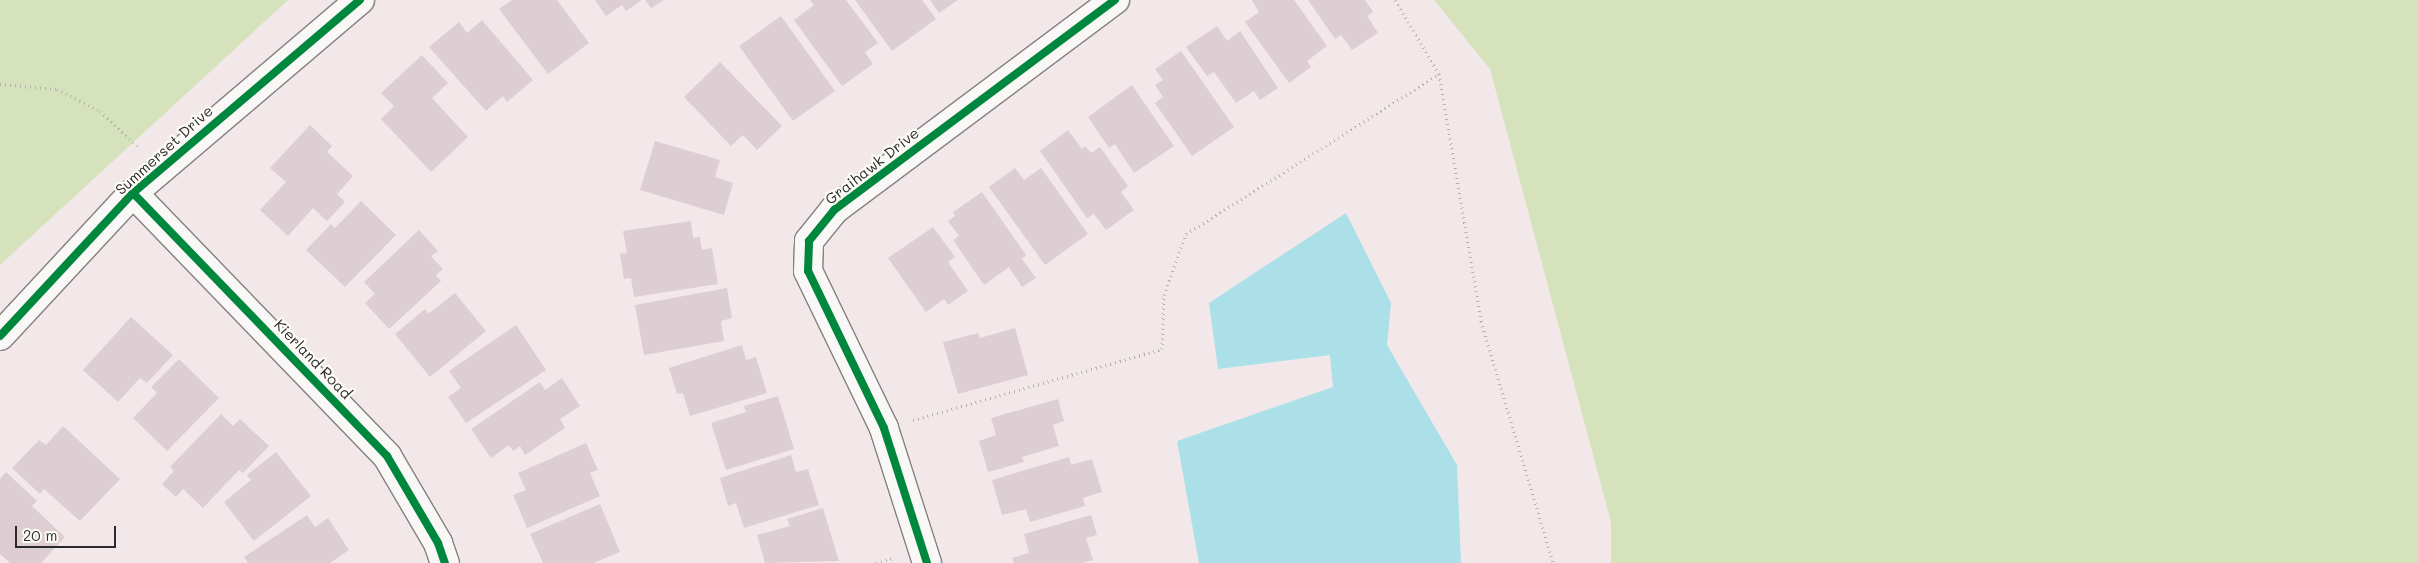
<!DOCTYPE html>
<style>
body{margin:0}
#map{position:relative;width:2418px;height:563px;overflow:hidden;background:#f2e8ea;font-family:Mali,sans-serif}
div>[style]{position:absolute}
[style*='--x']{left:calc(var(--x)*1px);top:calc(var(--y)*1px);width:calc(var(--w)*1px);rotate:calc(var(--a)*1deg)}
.green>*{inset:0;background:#d5e2bb}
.water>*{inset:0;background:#abe0e9}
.building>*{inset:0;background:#dcced2}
.path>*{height:3px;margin-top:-1.5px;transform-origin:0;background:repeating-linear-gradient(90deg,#b3b1b0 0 1px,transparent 0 5px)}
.roads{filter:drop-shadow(1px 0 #858081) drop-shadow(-1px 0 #858081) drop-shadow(0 1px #858081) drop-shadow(0 -1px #858081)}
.minor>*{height:28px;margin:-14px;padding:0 14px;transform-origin:14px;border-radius:14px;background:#faf8f7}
.tertiary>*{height:28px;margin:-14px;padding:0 14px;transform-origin:14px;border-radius:14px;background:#faf8f7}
.cycleway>*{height:8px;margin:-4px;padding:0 4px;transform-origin:4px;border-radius:4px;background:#00873e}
span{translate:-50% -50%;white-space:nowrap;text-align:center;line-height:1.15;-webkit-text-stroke:4.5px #fdfcf7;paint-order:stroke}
.street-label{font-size:15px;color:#2b2b2b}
.scale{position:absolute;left:15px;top:526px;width:101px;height:22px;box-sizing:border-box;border:2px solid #2b2b2b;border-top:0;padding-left:6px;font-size:15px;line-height:18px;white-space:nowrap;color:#2b2b2b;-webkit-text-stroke:4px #fdfcf7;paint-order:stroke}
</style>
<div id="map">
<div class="green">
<i style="clip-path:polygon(0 0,288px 0,0 265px)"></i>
<i style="clip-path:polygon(1434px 0,2418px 0,2418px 563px,1611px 563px,1611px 522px,1490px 69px)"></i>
</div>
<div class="water">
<i style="clip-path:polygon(1346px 213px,1391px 303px,1387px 345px,1457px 465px,1461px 563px,1199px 563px,1177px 441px,1333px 387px,1330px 355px,1218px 369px,1209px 303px)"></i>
</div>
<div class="building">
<i style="clip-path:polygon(512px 0,557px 0,589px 43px,548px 74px,499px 9px)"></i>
<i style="clip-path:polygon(595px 0,642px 0,626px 11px,622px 5px,606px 16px)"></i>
<i style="clip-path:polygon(645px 0,664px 0,651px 8px)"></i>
<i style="clip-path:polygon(810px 0,846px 0,878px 43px,865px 52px,873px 64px,842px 86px,794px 20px,814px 5px)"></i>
<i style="clip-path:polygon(855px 0,922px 0,936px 19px,892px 51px)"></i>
<i style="clip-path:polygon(930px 0,958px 0,939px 13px)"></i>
<i style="clip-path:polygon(1252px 0,1294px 0,1327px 46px,1307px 61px,1311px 67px,1289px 83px,1245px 22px,1259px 12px)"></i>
<i style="clip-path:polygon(1308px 0,1365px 0,1373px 12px,1367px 16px,1378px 33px,1352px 50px,1341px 35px,1335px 39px)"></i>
<i style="clip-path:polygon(781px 16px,835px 91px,793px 121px,739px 46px)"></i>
<i style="clip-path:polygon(482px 20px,533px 80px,507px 102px,503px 96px,486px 111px,429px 47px,459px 22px,467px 33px)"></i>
<i style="clip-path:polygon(1217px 26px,1227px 41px,1240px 31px,1278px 88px,1260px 100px,1254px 91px,1236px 103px,1214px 72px,1207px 76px,1186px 47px)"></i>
<i style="clip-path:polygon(1181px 51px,1234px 127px,1192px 156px,1155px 103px,1163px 97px,1155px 85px,1163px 80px,1155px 69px)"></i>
<i style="clip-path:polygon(422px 55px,448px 83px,432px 98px,468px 137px,431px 172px,381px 119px,394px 106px,381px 93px)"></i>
<i style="clip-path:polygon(720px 62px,782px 126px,757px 150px,743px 135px,731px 146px,684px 97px)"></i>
<i style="clip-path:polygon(1132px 85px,1174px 146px,1134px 173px,1115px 144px,1109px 148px,1088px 117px)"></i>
<i style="clip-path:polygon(310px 125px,332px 146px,327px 152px,353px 176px,337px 194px,345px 202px,327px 221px,313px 208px,288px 236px,260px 210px,286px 182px,270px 168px)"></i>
<i style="clip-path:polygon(1068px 130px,1082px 149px,1085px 146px,1091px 153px,1100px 147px,1128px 186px,1121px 192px,1134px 210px,1106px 230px,1094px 214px,1087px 218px,1040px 151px)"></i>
<i style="clip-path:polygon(655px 141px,720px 160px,715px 177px,733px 183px,724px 215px,640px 190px)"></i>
<i style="clip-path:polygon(1015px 168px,1024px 180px,1041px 168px,1088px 234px,1045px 265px,989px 187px)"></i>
<i style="clip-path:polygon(982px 192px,1026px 255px,1022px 259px,1036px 278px,1022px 287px,1009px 267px,984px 285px,953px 240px,959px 236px,948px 221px,955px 216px,953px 212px)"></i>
<i style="clip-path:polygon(361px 201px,396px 235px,345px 287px,306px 250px,331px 224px,335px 228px)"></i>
<i style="clip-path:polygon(691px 221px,693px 238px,700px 237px,702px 250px,712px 248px,718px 284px,634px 297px,631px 278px,624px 279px,620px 254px,627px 253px,623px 231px)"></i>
<i style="clip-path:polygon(933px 227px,955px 257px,948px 262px,968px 291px,948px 305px,944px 299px,926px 312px,888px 258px)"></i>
<i style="clip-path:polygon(419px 230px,438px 251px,431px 256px,443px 269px,436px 275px,441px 281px,389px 329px,365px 303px,375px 294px,364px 282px)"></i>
<i style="clip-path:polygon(727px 288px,732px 318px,721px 321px,724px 341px,644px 355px,635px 305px)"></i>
<i style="clip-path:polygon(455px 293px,486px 331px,430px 377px,395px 334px,425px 309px,428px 314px)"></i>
<i style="clip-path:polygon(131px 317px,173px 355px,147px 383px,140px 378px,118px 402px,83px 370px)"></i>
<i style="clip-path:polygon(516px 325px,546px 370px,466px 423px,448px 397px,461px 388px,449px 371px)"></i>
<i style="clip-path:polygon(1015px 328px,1028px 375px,958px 394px,943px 342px,978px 333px,980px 338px)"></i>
<i style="clip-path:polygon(742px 345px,746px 360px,756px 357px,767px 393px,690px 416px,683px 393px,677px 394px,669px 368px)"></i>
<i style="clip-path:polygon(179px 359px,219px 398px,167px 451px,133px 418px,157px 393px,151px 387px)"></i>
<i style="clip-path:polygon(562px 378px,580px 406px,560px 419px,565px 428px,525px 455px,520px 446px,513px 451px,509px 445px,491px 458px,471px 429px,540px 382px,545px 390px)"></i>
<i style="clip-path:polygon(778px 396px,794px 449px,726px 470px,711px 423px,746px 412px,744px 406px)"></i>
<i style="clip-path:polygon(1058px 399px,1064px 421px,1053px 425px,1059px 446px,1022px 457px,1024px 462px,988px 472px,979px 441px,996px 435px,991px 418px)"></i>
<i style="clip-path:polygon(221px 414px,233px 426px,240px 419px,269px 446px,243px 473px,239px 470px,203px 508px,183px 489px,176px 497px,162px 484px,174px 471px,170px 467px)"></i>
<i style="clip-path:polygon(63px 426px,120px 479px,80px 521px,44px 489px,40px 494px,12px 468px,39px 440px,46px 445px)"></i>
<i style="clip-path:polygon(586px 443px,598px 470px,590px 473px,600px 496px,527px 528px,513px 495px,526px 490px,518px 473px)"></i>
<i style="clip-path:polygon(276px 452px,311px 496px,254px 541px,224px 502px,251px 480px,247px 475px)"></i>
<i style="clip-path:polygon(791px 455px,796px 472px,808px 469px,819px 505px,744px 528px,736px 503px,728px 506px,720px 478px)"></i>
<i style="clip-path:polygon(1069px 457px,1071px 465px,1092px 459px,1102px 492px,1083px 498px,1085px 506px,1030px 522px,1026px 509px,1002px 515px,992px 480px)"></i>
<i style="clip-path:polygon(6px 472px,37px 501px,32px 506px,65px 537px,41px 563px,10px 563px,0 554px,0 479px)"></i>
<i style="clip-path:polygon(600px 504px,620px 552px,593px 563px,543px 563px,530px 534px)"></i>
<i style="clip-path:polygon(823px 508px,839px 561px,765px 563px,757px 535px,790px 526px,787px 519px)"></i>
<i style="clip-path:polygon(307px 515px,315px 527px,328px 518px,349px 550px,330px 563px,248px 563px,244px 557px)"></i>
<i style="clip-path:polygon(1091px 515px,1097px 535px,1086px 538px,1093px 560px,1082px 563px,1014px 563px,1012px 558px,1029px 553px,1024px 534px)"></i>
</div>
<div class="path">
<i style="--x:1439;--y:74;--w:251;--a:80.3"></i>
<i style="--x:1481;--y:321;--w:252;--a:73.4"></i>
<i style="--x:0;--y:84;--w:57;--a:5"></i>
<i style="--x:57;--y:89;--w:48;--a:27.1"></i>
<i style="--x:100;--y:111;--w:54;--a:43.5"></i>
<i style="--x:913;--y:420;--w:259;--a:-15.9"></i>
<i style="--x:1162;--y:349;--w:54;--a:-87.9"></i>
<i style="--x:1164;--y:295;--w:65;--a:-70.2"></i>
<i style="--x:1186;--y:234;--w:299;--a:-32.3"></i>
<i style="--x:1439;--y:74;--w:86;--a:-120.7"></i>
<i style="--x:876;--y:563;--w:18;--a:-16"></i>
</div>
<div class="roads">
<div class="minor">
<i style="--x:133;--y:193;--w:366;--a:46"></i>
<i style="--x:387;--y:456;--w:101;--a:59.6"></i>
<i style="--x:438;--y:543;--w:21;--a:71"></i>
<i style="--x:927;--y:563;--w:142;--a:-107.7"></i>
<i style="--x:884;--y:428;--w:174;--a:-115.8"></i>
<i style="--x:808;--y:271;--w:30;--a:-88"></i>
<i style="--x:809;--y:241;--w:40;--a:-51"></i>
<i style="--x:834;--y:210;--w:351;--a:-36.8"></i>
</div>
<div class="tertiary">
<i style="--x:0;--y:336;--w:195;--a:-47.1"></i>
<i style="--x:133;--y:193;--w:298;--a:-40.4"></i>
</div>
</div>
<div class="cycleway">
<i style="--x:133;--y:193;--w:366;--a:46"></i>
<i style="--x:387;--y:456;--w:101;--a:59.6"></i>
<i style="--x:438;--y:543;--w:21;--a:71"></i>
<i style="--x:0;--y:336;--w:195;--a:-47.1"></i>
<i style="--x:133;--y:193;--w:298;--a:-40.4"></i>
<i style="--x:927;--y:563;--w:142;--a:-107.7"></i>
<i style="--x:884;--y:428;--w:174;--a:-115.8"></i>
<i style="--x:808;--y:271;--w:30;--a:-88"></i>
<i style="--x:809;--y:241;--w:40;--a:-51"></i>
<i style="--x:834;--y:210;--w:351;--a:-36.8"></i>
</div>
<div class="street-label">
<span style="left:164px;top:150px;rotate:-42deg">Summerset Drive</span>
<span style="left:872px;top:166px;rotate:-38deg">Graihawk Drive</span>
<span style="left:313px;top:359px;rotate:46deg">Kierland Road</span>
</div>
<div class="scale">20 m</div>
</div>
